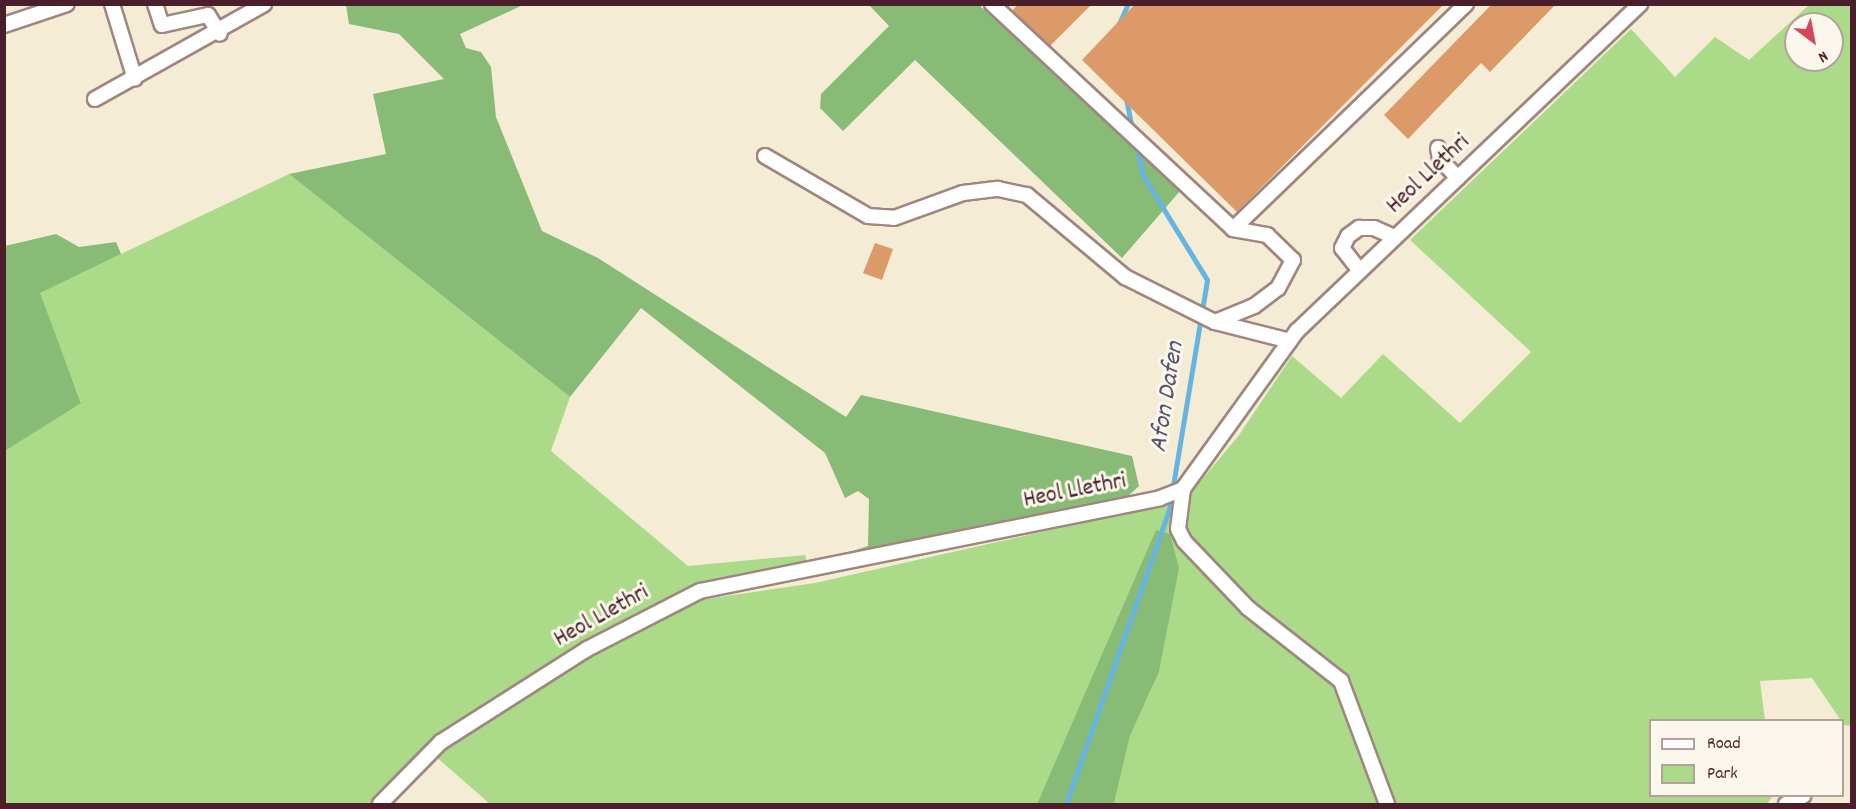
<!DOCTYPE html>
<style>
body{margin:0}
#map{position:relative;width:1856px;height:809px;overflow:hidden;background:#f5ecd6;font-family:Dekko,sans-serif}
div>[style]{position:absolute}
[style*='--x']{left:calc(var(--x)*1px);top:calc(var(--y)*1px);width:calc(var(--w)*1px);rotate:calc(var(--a)*1deg)}
.green>*{inset:0;background:#abdb89}
.forest>*{inset:0;background:#88bb75}
.stream>*{height:4.5px;margin:-2.25px;padding:0 2.25px;transform-origin:2.25px;border-radius:2.25px;background:#66b5e0}
.building>*{inset:0;background:#dd9a69}
.roads{filter:drop-shadow(2px 0 #a08680) drop-shadow(-2px 0 #a08680) drop-shadow(0 2px #a08680) drop-shadow(0 -2px #a08680)}
.minor>*{height:14px;margin:-7px;padding:0 7px;transform-origin:7px;border-radius:7px;background:#fff}
span{translate:-50% -50%;white-space:nowrap;text-align:center;line-height:1.15;-webkit-text-stroke:6px #fbf7ec;paint-order:stroke}
.street-label{font-size:24px;color:#4a1f2b}
.water-label{font-size:26px;color:#54546a;font-style:italic}
.frame{position:absolute;inset:0;border:6px solid #4a1f2b;pointer-events:none}
.legend{position:absolute;left:1649px;top:719px;width:195px;height:78px;box-sizing:border-box;background:#fbf7ec;border:2px solid #b4a19f;margin:0;padding:8px 10px;list-style:none;font-size:18px;color:#4a1f2b}
.legend li{display:flex;align-items:center;gap:12px;height:30px}
.legend b{width:30px;border:2px solid #b4a19f}
.north{position:absolute;left:1784px;top:12px;width:60px;height:60px;box-sizing:border-box;background:#fbf7ec;border:2px solid #b4a19f;border-radius:50%;rotate:148deg;font-size:16px;font-weight:700;line-height:24px;text-align:center;color:#4a1f2b}
.north::after{content:'';display:block;margin:auto;width:21px;height:27px;background:#d1495b;clip-path:polygon(50% 0,100% 100%,50% 72%,0 100%)}
</style>
<div id="map">
<div class="green">
<i style="clip-path:polygon(evenodd,1809px 5px,1851px 5px,1851px 726px,1844px 725px,1812px 678px,1760px 681px,1765px 720px,1650px 720px,1650px 796px,1773px 796px,1767px 804px,1114px 804px,1130px 736px,1159px 672px,1178px 568px,1157px 531px,1037px 804px,490px 804px,434px 755px,662px 612px,699px 600px,815px 583px,1165px 504px,1194px 489px,1239px 435px,1292px 356px,1341px 398px,1383px 354px,1460px 423px,1531px 352px,1410px 240px,1631px 29px,1675px 77px,1715px 37px,1749px 60px,1809px 5px,1796px 24px,1832px 24px,1832px 60px,1796px 60px,1796px 24px)"></i>
<i style="clip-path:polygon(289px 174px,570px 397px,551px 451px,688px 566px,805px 555px,809px 570px,664px 607px,441px 742px,380px 804px,5px 804px,5px 451px,81px 402px,39px 293px)"></i>
</div>
<div class="forest">
<i style="clip-path:polygon(346px 5px,523px 5px,460px 34px,466px 48px,481px 52px,491px 67px,496px 117px,542px 231px,598px 258px,846px 417px,861px 395px,1132px 456px,1139px 486px,1127px 497px,854px 560px,840px 555px,868px 546px,869px 499px,858px 491px,845px 498px,825px 453px,641px 308px,570px 397px,289px 174px,386px 154px,373px 94px,444px 79px,399px 34px,349px 24px)"></i>
<i style="clip-path:polygon(869px 5px,979px 5px,1180px 191px,1122px 258px,915px 60px,843px 131px,820px 108px,821px 94px,889px 26px)"></i>
<i style="clip-path:polygon(56px 234px,79px 247px,116px 242px,121px 254px,40px 293px,81px 403px,5px 451px,5px 246px)"></i>
<i style="clip-path:polygon(1156px 530px,1170px 534px,1179px 568px,1159px 672px,1130px 736px,1114px 804px,1037px 804px)"></i>
</div>
<div class="stream">
<i style="--x:1119;--y:24;--w:22;--a:-66"></i>
<i style="--x:1127;--y:101;--w:31;--a:79"></i>
<i style="--x:1066;--y:804;--w:312;--a:-70.7"></i>
<i style="--x:1169;--y:510;--w:233;--a:-80.6"></i>
<i style="--x:1207;--y:280;--w:122;--a:-121.6"></i>
<i style="--x:1143;--y:176;--w:35;--a:-102"></i>
</div>
<div class="building">
<i style="clip-path:polygon(1018px 4px,1092px 4px,1050px 46px,1012px 11px)"></i>
<i style="clip-path:polygon(1135px 4px,1444px 4px,1237px 212px,1082px 60px)"></i>
<i style="clip-path:polygon(1492px 4px,1556px 4px,1490px 72px,1481px 63px,1408px 139px,1384px 115px)"></i>
<i style="clip-path:polygon(875px 243px,893px 249px,882px 280px,863px 273px)"></i>
</div>
<div class="roads">
<div class="minor">
<i style="--x:112;--y:4;--w:78;--a:73"></i>
<i style="--x:155;--y:4;--w:22;--a:72"></i>
<i style="--x:162;--y:25;--w:47;--a:-12.3"></i>
<i style="--x:208;--y:15;--w:22;--a:58"></i>
<i style="--x:992;--y:4;--w:330;--a:43"></i>
<i style="--x:1233;--y:229;--w:35;--a:10"></i>
<i style="--x:1267;--y:235;--w:36;--a:44"></i>
<i style="--x:1293;--y:260;--w:32;--a:118"></i>
<i style="--x:1278;--y:288;--w:30;--a:143"></i>
<i style="--x:1254;--y:306;--w:42;--a:157.7"></i>
<i style="--x:4;--y:25;--w:66;--a:-18.4"></i>
<i style="--x:95;--y:99;--w:194;--a:-29.3"></i>
<i style="--x:1438;--y:148;--w:11;--a:80"></i>
<i style="--x:1440;--y:159;--w:26;--a:47"></i>
<i style="--x:765;--y:156;--w:119;--a:30.2"></i>
<i style="--x:868;--y:216;--w:26;--a:4"></i>
<i style="--x:894;--y:218;--w:73;--a:-19.9"></i>
<i style="--x:963;--y:193;--w:35;--a:-7"></i>
<i style="--x:998;--y:189;--w:30;--a:12"></i>
<i style="--x:1027;--y:195;--w:128;--a:39.9"></i>
<i style="--x:1125;--y:277;--w:101;--a:26.6"></i>
<i style="--x:1215;--y:322;--w:77;--a:14.2"></i>
<i style="--x:1233;--y:229;--w:324;--a:-44"></i>
<i style="--x:1360;--y:271;--w:29;--a:-128"></i>
<i style="--x:1342;--y:248;--w:13;--a:-63"></i>
<i style="--x:1348;--y:236;--w:14;--a:-36"></i>
<i style="--x:1359;--y:228;--w:15;--a:0"></i>
<i style="--x:1374;--y:228;--w:22;--a:24"></i>
<i style="--x:1183;--y:489;--w:40;--a:97.1"></i>
<i style="--x:1178;--y:529;--w:13;--a:63"></i>
<i style="--x:1184;--y:541;--w:93;--a:46.3"></i>
<i style="--x:1248;--y:608;--w:118;--a:38.1"></i>
<i style="--x:1341;--y:681;--w:131;--a:69.5"></i>
<i style="--x:380;--y:804;--w:87;--a:-45.5"></i>
<i style="--x:441;--y:742;--w:173;--a:-32.5"></i>
<i style="--x:587;--y:649;--w:127;--a:-27.2"></i>
<i style="--x:700;--y:591;--w:469;--a:-11.4"></i>
<i style="--x:1160;--y:498;--w:25;--a:-21"></i>
<i style="--x:1183;--y:489;--w:195;--a:-54.2"></i>
<i style="--x:1297;--y:331;--w:474;--a:-43.6"></i>
<i style="--x:1786;--y:804;--w:19;--a:-25"></i>
</div>
</div>
<div class="street-label">
<span style="left:1429px;top:175px;rotate:-43deg">Heol Llethri</span>
<span style="left:1075px;top:492px;rotate:-11deg">Heol Llethri</span>
<span style="left:602px;top:617px;rotate:-29deg">Heol Llethri</span>
</div>
<div class="water-label">
<span style="left:1168px;top:397px;rotate:-81deg">Afon Dafen</span>
</div>
<div class="frame"></div>
<ul class="legend">
<li><b style="height:8px;background:#fff"></b>Road</li>
<li><b style="height:16px;background:#abdb89"></b>Park</li>
</ul>
<div class="north">N</div>
</div>
